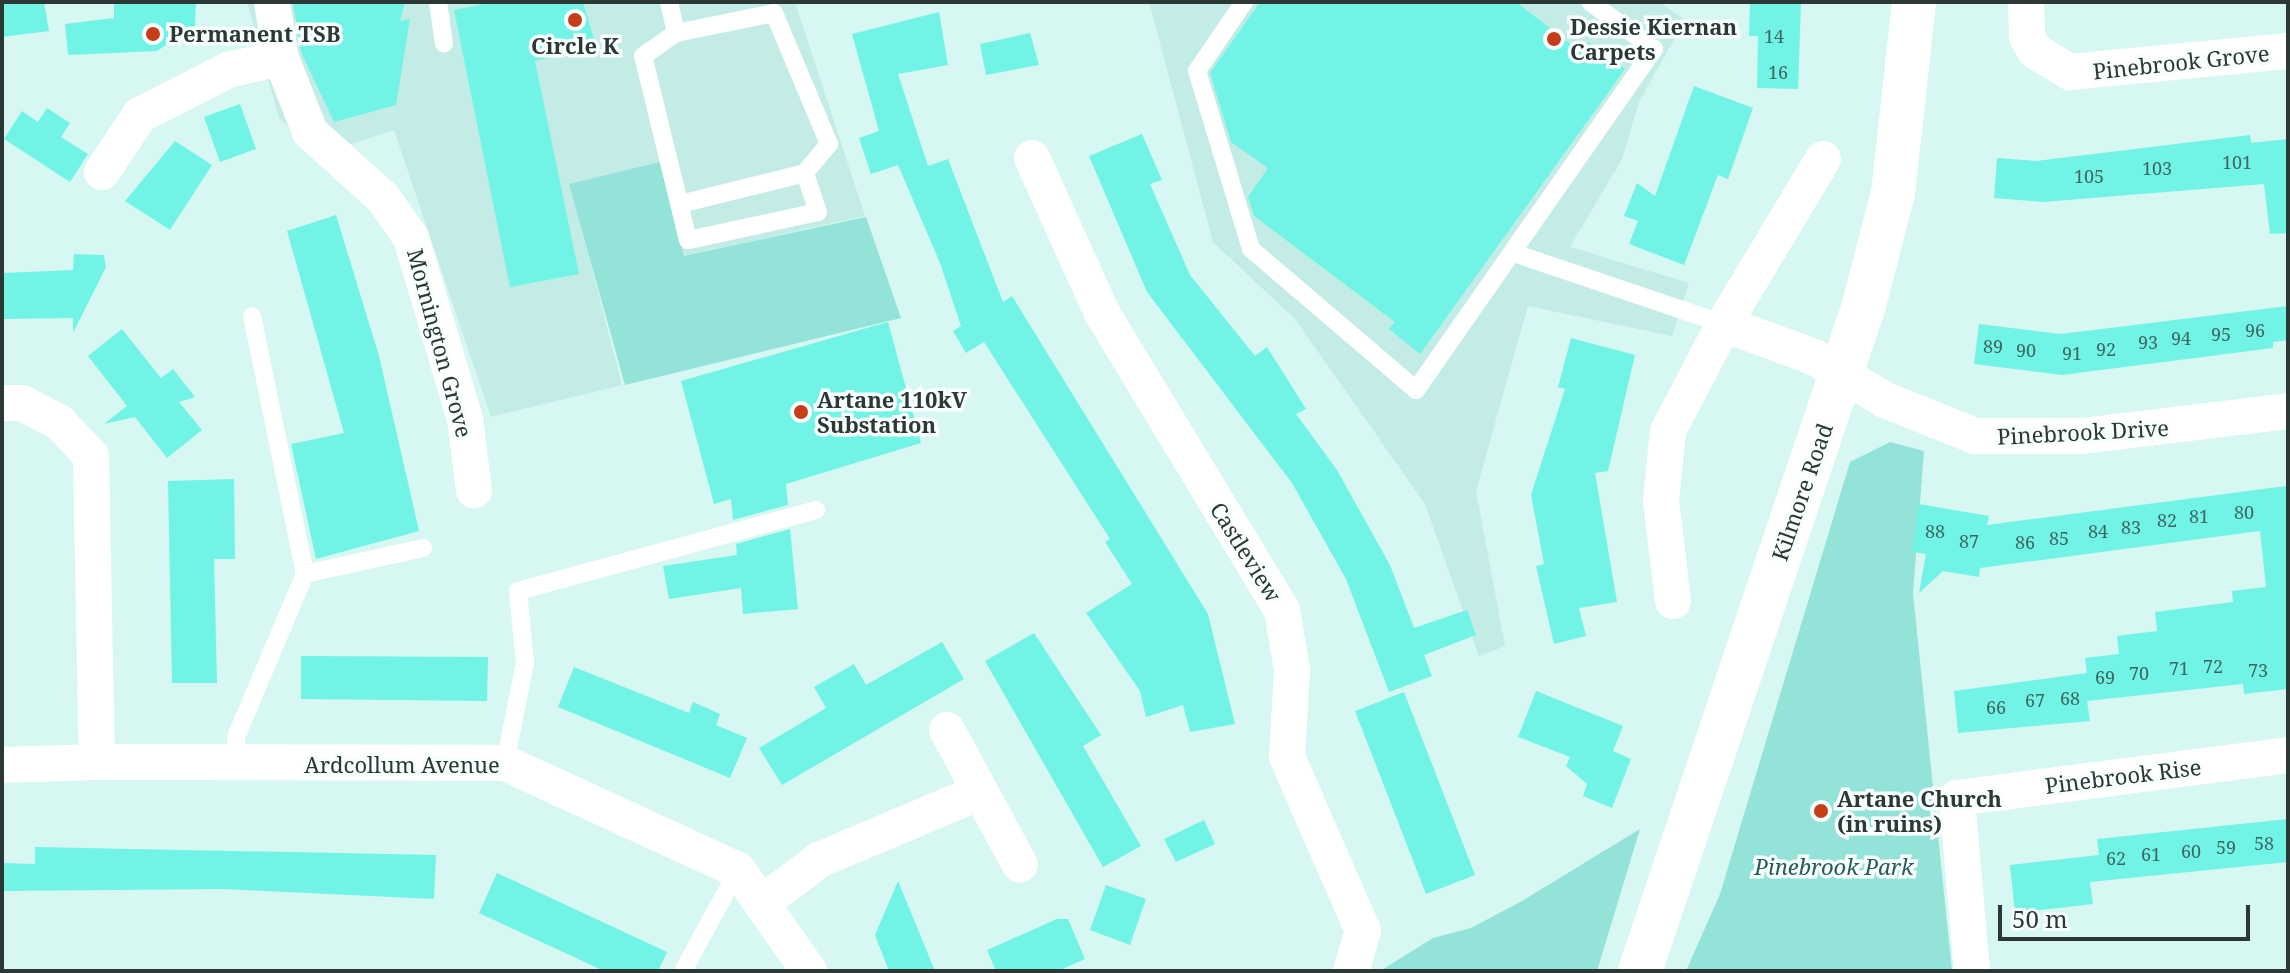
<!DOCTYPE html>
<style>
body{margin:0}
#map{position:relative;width:2290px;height:973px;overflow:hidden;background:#d6f7f2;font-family:"Noto Serif",serif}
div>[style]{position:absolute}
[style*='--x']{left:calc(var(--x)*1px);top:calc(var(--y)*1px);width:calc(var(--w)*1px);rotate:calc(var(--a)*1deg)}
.built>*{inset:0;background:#c2ece5}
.green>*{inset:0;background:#94e3d9}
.building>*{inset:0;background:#71f4e5}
.service>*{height:18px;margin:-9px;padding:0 9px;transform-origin:9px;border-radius:9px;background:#fff}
.minor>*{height:36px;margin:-18px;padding:0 18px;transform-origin:18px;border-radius:18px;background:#fff}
.tertiary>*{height:44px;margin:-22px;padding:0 22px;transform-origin:22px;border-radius:22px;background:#fff}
.dots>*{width:22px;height:22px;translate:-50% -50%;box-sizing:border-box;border:4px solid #f7fefd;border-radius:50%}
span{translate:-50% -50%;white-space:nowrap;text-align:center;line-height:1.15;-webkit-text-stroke:7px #f7fefd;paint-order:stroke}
.number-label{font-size:18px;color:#3c6762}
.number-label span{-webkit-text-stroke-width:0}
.poi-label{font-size:22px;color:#2b3836;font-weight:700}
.left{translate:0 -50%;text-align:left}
.street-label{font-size:22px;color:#2b3836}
.park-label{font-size:22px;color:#265d57;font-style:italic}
.frame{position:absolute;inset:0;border:4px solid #2b3836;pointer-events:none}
.scale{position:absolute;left:1998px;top:905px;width:252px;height:36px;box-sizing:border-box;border:4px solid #2b3836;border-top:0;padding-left:10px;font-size:24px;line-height:28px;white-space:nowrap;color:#2b3836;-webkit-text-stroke:6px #f7fefd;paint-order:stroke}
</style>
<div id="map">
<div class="built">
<i style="clip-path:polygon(247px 2px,795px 2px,865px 216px,684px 256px,660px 163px,570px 184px,622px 385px,491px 417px,394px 130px,318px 155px,279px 118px)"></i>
<i style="clip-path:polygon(1149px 2px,1659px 2px,1685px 20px,1639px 102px,1622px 159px,1570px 247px,1689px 283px,1672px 336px,1528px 306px,1476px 491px,1505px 646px,1479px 656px,1425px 504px,1295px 319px,1213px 242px)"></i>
</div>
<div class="green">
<i style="clip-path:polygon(660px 162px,684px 256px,866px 217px,901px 318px,625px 385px,569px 184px)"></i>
<i style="clip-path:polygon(1890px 442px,1924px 451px,1913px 593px,1952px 971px,1686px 971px,1720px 894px,1850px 462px)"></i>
<i style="clip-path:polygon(1640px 829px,1597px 971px,1380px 971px,1433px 938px,1471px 928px,1522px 901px)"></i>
</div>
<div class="building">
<i style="clip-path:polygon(2px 2px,44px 2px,49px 31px,2px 37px)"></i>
<i style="clip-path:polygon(114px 2px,196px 2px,195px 26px,157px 51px,68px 55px,65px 24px,114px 18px)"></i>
<i style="clip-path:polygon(293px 2px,405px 2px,400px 21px,410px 19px,396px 105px,334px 122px,301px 52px)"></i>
<i style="clip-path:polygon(494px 2px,583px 2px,596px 46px,535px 61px,579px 274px,510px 287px,454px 10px)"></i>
<i style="clip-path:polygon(1260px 2px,1516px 2px,1581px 52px,1589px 42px,1625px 69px,1420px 354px,1389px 329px,1395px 322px,1254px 216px,1248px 197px,1268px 168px,1231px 142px,1210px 73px)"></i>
<i style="clip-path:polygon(1750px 2px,1801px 2px,1798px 89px,1757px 88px,1758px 36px,1749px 36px)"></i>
<i style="clip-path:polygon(939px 12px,948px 65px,898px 74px,928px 166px,948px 159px,1003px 302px,1012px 296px,1208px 614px,1235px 724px,1190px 732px,1183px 705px,1146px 717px,1140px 691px,1086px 613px,1132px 584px,1105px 542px,1110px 539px,984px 342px,966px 353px,953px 331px,961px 326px,940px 263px,898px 165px,871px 174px,859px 138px,879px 131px,852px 34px)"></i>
<i style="clip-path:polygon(1030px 33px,1039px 65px,986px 75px,980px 44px)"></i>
<i style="clip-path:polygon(1694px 86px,1753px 108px,1728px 179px,1718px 175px,1684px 265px,1629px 244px,1638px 221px,1624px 216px,1637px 183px,1655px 196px)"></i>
<i style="clip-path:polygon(240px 104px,256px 149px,220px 162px,204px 117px)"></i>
<i style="clip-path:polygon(47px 108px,70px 123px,61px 137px,88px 154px,70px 182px,4px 139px,22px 111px,38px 122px)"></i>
<i style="clip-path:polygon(1142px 134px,1162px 180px,1150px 184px,1190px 275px,1255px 356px,1267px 347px,1306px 409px,1296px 414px,1337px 470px,1390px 565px,1414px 628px,1467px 610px,1476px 635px,1424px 655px,1432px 676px,1389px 692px,1346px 579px,1292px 483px,1147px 292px,1089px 156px)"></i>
<i style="clip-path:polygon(2250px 135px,2251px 143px,2288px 139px,2288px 233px,2270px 234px,2264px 184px,2043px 202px,1994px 198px,1997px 158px,2036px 161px)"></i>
<i style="clip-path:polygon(175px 141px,212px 165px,170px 230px,125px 201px)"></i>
<i style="clip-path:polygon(336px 215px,379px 356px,419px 531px,316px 559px,291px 444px,344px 433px,287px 231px)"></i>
<i style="clip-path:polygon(74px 254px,104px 255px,106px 267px,73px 333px,73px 318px,2px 319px,2px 273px,73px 270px)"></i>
<i style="clip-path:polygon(2288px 306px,2288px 340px,2273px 342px,2273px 348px,2062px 375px,1974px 364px,1979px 324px,2061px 334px)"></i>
<i style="clip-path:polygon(888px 322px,921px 443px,786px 484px,788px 505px,733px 520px,731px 499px,714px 504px,681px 381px)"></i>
<i style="clip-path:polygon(122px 329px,161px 378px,173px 369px,195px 397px,179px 402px,202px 430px,167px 458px,135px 417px,104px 424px,127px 406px,88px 356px)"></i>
<i style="clip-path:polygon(1571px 338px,1635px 355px,1608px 471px,1595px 473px,1617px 602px,1579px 608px,1586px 636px,1554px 644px,1536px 566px,1544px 564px,1531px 495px,1565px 389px,1558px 387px)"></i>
<i style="clip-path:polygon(234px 479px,235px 559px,214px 559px,217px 683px,172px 683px,168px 481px)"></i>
<i style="clip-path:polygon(2286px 486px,2288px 689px,2244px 694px,2243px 684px,2087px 701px,2090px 721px,1958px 733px,1954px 691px,2087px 673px,2085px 658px,2119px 654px,2117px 636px,2157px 631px,2155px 612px,2233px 602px,2232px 591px,2266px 587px,2260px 531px,1980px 568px,1979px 577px,1943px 571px,1919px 593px,1926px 554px,1912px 552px,1919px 504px,1989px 516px,1987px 525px)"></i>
<i style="clip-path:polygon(790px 529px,798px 609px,743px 614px,741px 588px,669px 599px,663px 566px,737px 555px,736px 544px)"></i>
<i style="clip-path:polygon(1034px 633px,1101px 735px,1083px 746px,1141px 846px,1103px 867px,985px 661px)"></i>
<i style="clip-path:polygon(942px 642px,964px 679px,782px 785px,759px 748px,826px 708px,814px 687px,854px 664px,866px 685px)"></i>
<i style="clip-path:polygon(301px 656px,488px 657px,487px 701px,301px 699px)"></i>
<i style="clip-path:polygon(574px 667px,689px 713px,693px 702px,720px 714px,716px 725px,747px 738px,730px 778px,558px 707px)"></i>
<i style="clip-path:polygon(1536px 691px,1623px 726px,1613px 751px,1631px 759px,1612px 808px,1583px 796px,1587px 784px,1566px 766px,1570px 757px,1518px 737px)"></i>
<i style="clip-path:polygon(1404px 692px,1475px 875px,1426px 894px,1355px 711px)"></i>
<i style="clip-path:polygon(2288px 819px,2288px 862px,2090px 882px,2093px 904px,2015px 913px,2010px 865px,2099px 855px,2097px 839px)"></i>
<i style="clip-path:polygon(1204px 820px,1215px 844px,1176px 862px,1164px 839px)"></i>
<i style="clip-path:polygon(35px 847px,436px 855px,434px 899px,222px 889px,2px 891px,2px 863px,35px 864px)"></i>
<i style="clip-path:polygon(497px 873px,667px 952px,658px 971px,604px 971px,479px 913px)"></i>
<i style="clip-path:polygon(898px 881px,935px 971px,889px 971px,875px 935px)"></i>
<i style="clip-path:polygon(1106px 885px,1146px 899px,1130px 945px,1090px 930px)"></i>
<i style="clip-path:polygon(1057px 919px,1068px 919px,1085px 959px,1058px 971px,996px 971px,987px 950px)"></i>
</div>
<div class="service">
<i style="--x:438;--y:2;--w:42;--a:81.9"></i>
<i style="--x:669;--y:2;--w:32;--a:77"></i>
<i style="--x:1244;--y:2;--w:83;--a:124.3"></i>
<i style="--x:1197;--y:71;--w:186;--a:73.1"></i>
<i style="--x:1251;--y:249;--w:217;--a:40.5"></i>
<i style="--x:1416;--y:390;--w:416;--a:-55.1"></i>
<i style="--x:1654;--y:49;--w:79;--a:-143.7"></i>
<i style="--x:774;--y:13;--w:142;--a:67.2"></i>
<i style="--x:829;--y:144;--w:38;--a:130"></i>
<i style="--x:805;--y:173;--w:41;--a:71.6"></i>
<i style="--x:818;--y:212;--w:133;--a:167.8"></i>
<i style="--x:688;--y:240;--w:189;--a:-103.7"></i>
<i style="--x:643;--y:56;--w:40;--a:-34.9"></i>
<i style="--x:676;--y:33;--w:100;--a:-11.5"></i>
<i style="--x:680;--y:204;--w:129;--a:-13.9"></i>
<i style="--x:1514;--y:253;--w:222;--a:18.7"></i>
<i style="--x:305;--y:574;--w:121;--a:-12.4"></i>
<i style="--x:505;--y:763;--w:102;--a:-78.7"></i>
<i style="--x:525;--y:663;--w:72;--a:-95.6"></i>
<i style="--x:518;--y:591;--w:309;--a:-15.2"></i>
<i style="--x:236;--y:766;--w:29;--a:-90"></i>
<i style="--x:236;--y:737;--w:177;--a:-67.1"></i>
<i style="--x:305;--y:574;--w:263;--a:-101.6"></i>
<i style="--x:683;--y:971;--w:115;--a:-61.4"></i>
</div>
<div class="minor">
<i style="--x:272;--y:2;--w:57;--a:80.9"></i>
<i style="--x:281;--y:58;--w:79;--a:68.6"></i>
<i style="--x:310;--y:132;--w:98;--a:42.1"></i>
<i style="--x:383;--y:198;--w:49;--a:55"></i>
<i style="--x:411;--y:238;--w:189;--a:73.4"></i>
<i style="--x:465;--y:419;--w:72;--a:82.8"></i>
<i style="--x:2026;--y:2;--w:35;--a:88"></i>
<i style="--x:2027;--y:37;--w:16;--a:60"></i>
<i style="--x:2035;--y:51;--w:41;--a:31"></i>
<i style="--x:2070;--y:72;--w:219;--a:-5.5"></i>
<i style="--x:1032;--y:158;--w:170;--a:65.7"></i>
<i style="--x:1102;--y:313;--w:347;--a:58.8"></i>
<i style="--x:1282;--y:610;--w:61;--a:80.5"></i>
<i style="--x:1292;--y:670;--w:87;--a:93.3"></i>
<i style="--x:1287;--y:757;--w:190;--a:66.4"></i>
<i style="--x:1363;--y:931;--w:42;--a:106.7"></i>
<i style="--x:1823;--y:159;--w:192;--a:121"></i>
<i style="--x:1724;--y:324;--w:96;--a:20.1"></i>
<i style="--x:1814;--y:357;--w:83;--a:31.2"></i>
<i style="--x:1885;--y:400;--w:97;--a:21.8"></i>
<i style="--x:1975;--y:436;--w:107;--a:0"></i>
<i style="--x:2082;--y:436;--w:208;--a:-6.9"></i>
<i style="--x:102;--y:172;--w:69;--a:-56.3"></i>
<i style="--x:140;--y:115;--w:99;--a:-27.1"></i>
<i style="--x:228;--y:70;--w:54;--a:-12.8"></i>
<i style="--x:2;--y:403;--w:20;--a:0"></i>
<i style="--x:22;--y:403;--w:42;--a:27.2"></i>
<i style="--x:59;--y:422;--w:47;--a:46.7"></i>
<i style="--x:91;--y:456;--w:306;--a:88.9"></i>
<i style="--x:97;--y:762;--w:408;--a:0.1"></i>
<i style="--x:505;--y:763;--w:256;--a:24.7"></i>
<i style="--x:738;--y:870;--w:123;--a:54.9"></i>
<i style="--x:1673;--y:601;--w:102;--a:-96.8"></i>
<i style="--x:1661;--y:500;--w:69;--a:-84.2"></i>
<i style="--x:1668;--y:431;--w:121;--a:-62.4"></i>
<i style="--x:947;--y:730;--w:153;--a:61.6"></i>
<i style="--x:2;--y:765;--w:95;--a:-1.8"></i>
<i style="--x:764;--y:902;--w:69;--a:-37.4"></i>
<i style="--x:819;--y:860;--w:175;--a:-22.9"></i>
<i style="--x:1972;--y:971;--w:174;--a:-95"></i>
<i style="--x:1957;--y:798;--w:334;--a:-7.4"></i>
</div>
<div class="tertiary">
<i style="--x:1640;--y:971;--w:703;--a:-71.41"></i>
<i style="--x:1864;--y:305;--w:116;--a:-75.5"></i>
<i style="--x:1893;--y:193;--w:192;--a:-83.7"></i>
</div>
<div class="dots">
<i style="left:575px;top:20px;background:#c63d18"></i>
<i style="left:153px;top:34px;background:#c63d18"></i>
<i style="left:1554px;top:39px;background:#c63d18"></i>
<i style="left:801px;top:412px;background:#c63d18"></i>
<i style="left:1821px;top:811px;background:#c63d18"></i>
</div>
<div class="number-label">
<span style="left:1774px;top:36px">14</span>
<span style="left:1778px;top:72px">16</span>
<span style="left:2237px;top:162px">101</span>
<span style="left:2157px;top:168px">103</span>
<span style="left:2089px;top:176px">105</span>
<span style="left:2255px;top:330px">96</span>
<span style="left:2221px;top:334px">95</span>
<span style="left:2181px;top:338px">94</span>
<span style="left:2148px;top:342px">93</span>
<span style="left:1993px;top:346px">89</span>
<span style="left:2106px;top:349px">92</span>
<span style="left:2026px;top:350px">90</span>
<span style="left:2072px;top:353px">91</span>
<span style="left:2244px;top:512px">80</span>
<span style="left:2199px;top:516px">81</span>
<span style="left:2167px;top:520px">82</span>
<span style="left:2131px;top:527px">83</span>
<span style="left:1935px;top:531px">88</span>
<span style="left:2098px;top:531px">84</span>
<span style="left:2059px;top:538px">85</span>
<span style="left:1969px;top:541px">87</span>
<span style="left:2025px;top:542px">86</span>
<span style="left:2213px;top:666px">72</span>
<span style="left:2179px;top:668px">71</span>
<span style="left:2258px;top:670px">73</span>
<span style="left:2139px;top:673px">70</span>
<span style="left:2105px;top:677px">69</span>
<span style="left:2070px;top:698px">68</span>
<span style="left:2035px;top:700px">67</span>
<span style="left:1996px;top:707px">66</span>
<span style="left:2264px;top:843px">58</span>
<span style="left:2226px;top:847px">59</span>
<span style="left:2191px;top:851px">60</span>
<span style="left:2151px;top:854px">61</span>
<span style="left:2116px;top:858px">62</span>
</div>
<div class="poi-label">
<span class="left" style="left:1570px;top:39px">Dessie Kiernan<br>Carpets</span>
<span class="left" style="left:169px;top:34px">Permanent TSB</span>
<span style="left:575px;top:46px">Circle K</span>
<span class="left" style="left:817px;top:412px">Artane 110kV<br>Substation</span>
<span class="left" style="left:1837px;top:811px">Artane Church<br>(in ruins)</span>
</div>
<div class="street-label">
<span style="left:2181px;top:62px;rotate:-6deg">Pinebrook Grove</span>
<span style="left:440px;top:343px;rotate:75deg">Mornington Grove</span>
<span style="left:2083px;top:432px;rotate:-3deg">Pinebrook Drive</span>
<span style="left:1802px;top:492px;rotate:-71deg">Kilmore Road</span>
<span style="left:1246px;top:552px;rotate:58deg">Castleview</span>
<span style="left:402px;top:765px">Ardcollum Avenue</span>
<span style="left:2123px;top:776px;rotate:-7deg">Pinebrook Rise</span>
</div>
<div class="park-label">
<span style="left:1834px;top:867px">Pinebrook Park</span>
</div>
<div class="frame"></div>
<div class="scale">50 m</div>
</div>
